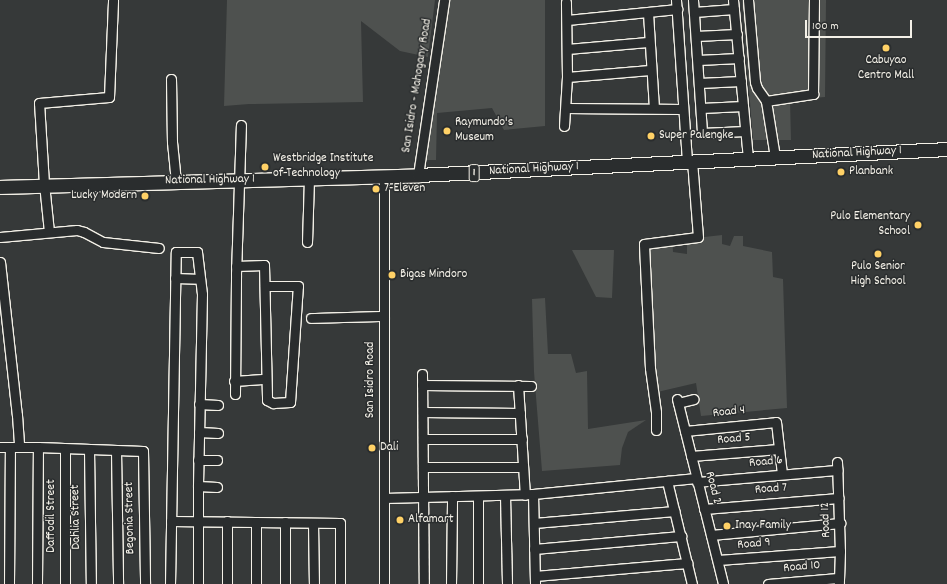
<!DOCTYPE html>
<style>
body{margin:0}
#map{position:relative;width:947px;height:584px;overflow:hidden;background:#363939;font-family:Dekko,sans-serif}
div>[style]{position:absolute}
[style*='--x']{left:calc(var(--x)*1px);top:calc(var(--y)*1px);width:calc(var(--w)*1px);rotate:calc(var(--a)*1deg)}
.green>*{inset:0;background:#4e514f}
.roads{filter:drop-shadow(1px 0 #f4f1e8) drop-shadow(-1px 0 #f4f1e8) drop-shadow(0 1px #f4f1e8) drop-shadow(0 -1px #f4f1e8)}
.minor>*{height:9px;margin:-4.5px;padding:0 4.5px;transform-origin:4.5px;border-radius:4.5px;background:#2a2d2e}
.highway>*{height:13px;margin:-6.5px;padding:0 6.5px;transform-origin:6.5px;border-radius:6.5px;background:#2a2d2e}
.dots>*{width:11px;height:11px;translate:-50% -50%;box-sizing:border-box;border:2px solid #2a2d2e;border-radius:50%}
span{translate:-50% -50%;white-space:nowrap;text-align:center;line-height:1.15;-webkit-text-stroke:3px #2a2d2e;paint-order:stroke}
.shield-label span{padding:1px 3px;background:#2a2d2e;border:1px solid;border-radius:3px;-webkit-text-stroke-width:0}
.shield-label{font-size:12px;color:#f4f1e8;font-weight:700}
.poi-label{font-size:13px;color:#f4f1e8}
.left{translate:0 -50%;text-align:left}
.right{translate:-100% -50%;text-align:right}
.street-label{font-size:13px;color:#f4f1e8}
.scale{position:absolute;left:805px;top:20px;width:107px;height:18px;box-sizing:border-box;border:2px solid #f4f1e8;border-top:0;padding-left:5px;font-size:12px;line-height:14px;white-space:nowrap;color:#f4f1e8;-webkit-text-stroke:3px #2a2d2e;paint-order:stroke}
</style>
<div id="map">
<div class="green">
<i style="clip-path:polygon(227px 0,435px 0,428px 57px,400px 51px,361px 21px,363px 102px,249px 104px,224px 106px)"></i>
<i style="clip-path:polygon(447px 0,545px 0,545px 126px,504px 130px,492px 108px,437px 113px,436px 160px,423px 160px)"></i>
<i style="clip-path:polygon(742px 0,826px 0,825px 97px,790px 100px,791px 140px,753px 140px)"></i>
<i style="clip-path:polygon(722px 235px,722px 244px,730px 246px,734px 236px,743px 236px,743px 246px,772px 252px,773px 277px,783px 279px,787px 408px,701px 416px,696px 383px,653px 393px,640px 241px,672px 236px,673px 252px,687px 254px,687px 239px)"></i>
<i style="clip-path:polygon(572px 250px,614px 250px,612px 298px,596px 297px)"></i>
<i style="clip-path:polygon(545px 298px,548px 354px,571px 354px,576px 373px,587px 371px,588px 429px,646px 420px,628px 432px,622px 448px,620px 465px,542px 471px,534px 372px,532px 299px)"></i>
</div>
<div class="roads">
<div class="minor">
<i style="--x:676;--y:0;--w:161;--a:86.1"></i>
<i style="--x:693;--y:0;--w:133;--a:86.1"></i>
<i style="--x:702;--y:133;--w:43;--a:-2.7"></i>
<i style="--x:733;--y:0;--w:160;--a:84.6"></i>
<i style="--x:748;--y:0;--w:82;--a:85.1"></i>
<i style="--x:755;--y:82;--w:6;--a:72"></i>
<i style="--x:757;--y:88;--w:16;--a:55"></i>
<i style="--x:766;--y:101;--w:48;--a:-8.5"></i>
<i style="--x:813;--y:94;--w:94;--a:-89.4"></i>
<i style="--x:694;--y:12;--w:40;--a:-4.3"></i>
<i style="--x:648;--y:13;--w:95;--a:86.4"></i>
<i style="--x:567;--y:20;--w:111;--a:-5.7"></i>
<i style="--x:696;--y:36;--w:41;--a:-2.8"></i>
<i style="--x:567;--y:49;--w:81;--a:-4.9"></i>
<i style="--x:698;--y:60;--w:41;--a:-2.8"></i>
<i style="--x:567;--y:77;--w:83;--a:-4.8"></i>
<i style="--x:171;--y:79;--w:63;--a:89.1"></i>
<i style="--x:172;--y:142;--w:40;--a:84.3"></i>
<i style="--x:699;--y:83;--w:42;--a:-2.7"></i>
<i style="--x:766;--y:101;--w:57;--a:80.9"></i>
<i style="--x:566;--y:108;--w:116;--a:0.5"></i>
<i style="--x:701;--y:108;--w:42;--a:-2.7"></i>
<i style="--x:564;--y:126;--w:49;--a:-86.5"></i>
<i style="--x:567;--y:77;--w:75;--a:-90.8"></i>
<i style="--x:418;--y:175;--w:177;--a:-81.5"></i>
<i style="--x:49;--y:232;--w:48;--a:-95.9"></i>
<i style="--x:44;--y:184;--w:81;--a:-93.5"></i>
<i style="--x:39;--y:103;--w:70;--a:-4.9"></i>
<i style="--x:109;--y:97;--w:97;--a:-87.6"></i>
<i style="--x:0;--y:237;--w:77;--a:-5.2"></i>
<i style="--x:77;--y:230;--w:7;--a:16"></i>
<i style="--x:84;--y:232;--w:21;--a:28"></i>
<i style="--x:103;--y:242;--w:56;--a:6.1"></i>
<i style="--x:307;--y:242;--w:65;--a:-88.2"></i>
<i style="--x:0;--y:262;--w:154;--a:83.7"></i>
<i style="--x:17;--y:415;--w:32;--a:86"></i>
<i style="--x:236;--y:266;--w:28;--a:-2"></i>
<i style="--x:264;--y:265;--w:135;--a:88.7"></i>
<i style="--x:267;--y:400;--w:7;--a:27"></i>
<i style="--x:273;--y:403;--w:17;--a:-3"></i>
<i style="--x:290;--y:402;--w:116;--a:-86.1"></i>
<i style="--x:298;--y:286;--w:33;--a:180"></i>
<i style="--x:175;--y:278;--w:25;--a:2"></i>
<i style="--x:311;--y:318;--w:73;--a:-1.6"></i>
<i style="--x:422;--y:374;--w:210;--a:89.5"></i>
<i style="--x:234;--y:381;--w:32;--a:-4"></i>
<i style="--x:422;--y:385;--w:109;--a:0.5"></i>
<i style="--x:518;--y:385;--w:110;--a:86.4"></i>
<i style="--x:235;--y:394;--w:120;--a:-89.5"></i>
<i style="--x:236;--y:274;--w:149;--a:-88.1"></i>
<i style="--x:677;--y:399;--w:191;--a:76"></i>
<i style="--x:678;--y:403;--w:16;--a:-14"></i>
<i style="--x:199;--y:404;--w:19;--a:3"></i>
<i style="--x:423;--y:412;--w:97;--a:0.6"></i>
<i style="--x:656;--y:430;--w:18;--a:-90"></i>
<i style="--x:656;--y:412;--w:44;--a:-97.8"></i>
<i style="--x:650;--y:368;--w:124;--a:-92.8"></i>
<i style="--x:644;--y:244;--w:54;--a:-7.4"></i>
<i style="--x:698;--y:237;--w:76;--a:-94.5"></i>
<i style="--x:685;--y:431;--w:91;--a:-5.6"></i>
<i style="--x:776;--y:422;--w:52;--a:83.4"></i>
<i style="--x:199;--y:432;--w:19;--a:3"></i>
<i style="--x:423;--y:439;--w:99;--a:0"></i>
<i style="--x:0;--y:447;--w:38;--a:0"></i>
<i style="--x:38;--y:447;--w:105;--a:2.2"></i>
<i style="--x:143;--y:451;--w:133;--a:89.1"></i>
<i style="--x:65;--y:449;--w:135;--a:90"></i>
<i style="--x:89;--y:449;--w:135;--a:89.2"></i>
<i style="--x:116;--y:450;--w:134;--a:89.1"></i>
<i style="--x:691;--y:456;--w:88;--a:-4.5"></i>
<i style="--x:198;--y:460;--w:19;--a:0"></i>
<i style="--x:837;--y:462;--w:89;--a:88.1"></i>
<i style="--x:840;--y:551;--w:33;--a:92"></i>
<i style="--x:423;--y:467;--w:100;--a:0"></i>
<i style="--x:667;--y:481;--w:106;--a:76.4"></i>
<i style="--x:697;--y:482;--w:141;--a:-4.9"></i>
<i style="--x:198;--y:486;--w:19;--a:3"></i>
<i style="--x:533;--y:494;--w:90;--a:88.7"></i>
<i style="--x:505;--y:495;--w:89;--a:88.7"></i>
<i style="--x:384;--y:498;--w:149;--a:-1.5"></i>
<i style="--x:533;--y:494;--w:164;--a:-5.6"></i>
<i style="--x:704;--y:509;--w:135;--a:-4.7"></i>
<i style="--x:171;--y:521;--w:169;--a:0.7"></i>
<i style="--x:340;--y:523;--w:61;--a:90"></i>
<i style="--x:285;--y:522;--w:62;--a:90"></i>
<i style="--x:313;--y:523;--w:61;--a:89.1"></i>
<i style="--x:534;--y:523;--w:141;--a:-4.9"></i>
<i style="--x:711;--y:535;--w:130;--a:-5.3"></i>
<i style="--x:534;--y:549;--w:148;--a:-5.1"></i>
<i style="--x:718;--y:560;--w:122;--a:-4.2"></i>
<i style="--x:535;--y:576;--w:153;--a:-4.9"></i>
<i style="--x:9;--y:584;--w:137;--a:-89.6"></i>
<i style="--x:37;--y:584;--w:137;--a:-89.6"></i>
<i style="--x:170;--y:584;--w:332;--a:-89"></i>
<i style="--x:176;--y:252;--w:21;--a:0"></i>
<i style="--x:197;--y:252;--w:42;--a:83.2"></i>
<i style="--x:202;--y:294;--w:192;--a:91.2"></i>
<i style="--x:198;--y:486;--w:98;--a:90"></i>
<i style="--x:227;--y:584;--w:63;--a:-90"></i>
<i style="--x:256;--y:584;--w:62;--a:-90"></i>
<i style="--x:384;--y:584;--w:408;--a:-90"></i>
<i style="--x:451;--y:584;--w:88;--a:-89.3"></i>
<i style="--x:478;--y:584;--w:88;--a:-90"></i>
<i style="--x:768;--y:584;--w:70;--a:-4.9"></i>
</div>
<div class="highway">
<i style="--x:0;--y:187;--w:418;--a:-1.6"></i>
<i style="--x:418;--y:175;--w:530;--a:-2.81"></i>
</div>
</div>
<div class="dots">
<i style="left:886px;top:48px;background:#ffd166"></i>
<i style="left:447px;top:131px;background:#ffd166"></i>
<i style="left:651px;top:136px;background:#ffd166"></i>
<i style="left:265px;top:167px;background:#ffd166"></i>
<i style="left:841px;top:172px;background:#ffd166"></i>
<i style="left:376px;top:189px;background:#ffd166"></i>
<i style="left:145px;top:196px;background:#ffd166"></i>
<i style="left:918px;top:225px;background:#ffd166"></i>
<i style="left:878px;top:254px;background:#ffd166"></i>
<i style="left:392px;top:275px;background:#ffd166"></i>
<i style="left:372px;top:448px;background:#ffd166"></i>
<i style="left:400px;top:520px;background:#ffd166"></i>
<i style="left:727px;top:526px;background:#ffd166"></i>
</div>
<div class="shield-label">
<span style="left:474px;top:173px">1</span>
</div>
<div class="poi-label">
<span style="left:886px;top:69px">Cabuyao<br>Centro Mall</span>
<span class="left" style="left:455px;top:131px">Raymundo's<br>Museum</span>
<span class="left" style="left:659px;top:136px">Super Palengke</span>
<span class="left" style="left:273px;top:167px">Westbridge Institute<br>of Technology</span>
<span class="left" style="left:849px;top:172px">Planbank</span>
<span class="left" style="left:384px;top:189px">7-Eleven</span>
<span class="right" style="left:137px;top:196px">Lucky Modern</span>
<span class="right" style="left:910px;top:225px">Pulo Elementary<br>School</span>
<span style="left:878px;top:275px">Pulo Senior<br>High School</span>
<span class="left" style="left:400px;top:275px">Bigas Mindoro</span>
<span class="left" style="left:380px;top:448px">Dali</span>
<span class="left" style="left:408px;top:520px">Alfamart</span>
<span class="left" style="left:735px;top:526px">Inay Family</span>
</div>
<div class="street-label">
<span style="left:418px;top:86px;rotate:-81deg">San Isidro - Mahogany Road</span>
<span style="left:857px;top:154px;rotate:-3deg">National Highway 1</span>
<span style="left:534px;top:170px;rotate:-3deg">National Highway 1</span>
<span style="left:210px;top:181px;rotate:-1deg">National Highway 1</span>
<span style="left:371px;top:380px;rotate:-90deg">San Isidro Road</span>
<span style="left:729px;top:413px;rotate:-6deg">Road 4</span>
<span style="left:734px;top:440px;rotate:-5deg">Road 5</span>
<span style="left:766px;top:463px;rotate:-5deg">Road 6</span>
<span style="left:712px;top:488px;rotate:75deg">Road 2</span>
<span style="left:771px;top:490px;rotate:-4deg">Road 7</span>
<span style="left:52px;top:516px;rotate:-90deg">Daffodil Street</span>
<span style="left:77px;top:517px;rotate:-91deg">Dahlia Street</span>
<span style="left:131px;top:518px;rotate:-91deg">Begonia Street</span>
<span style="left:827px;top:520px;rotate:-92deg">Road 12</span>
<span style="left:754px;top:545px;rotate:-5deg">Road 9</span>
<span style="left:802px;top:568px;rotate:-5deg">Road 10</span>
</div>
<div class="scale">100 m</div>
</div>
